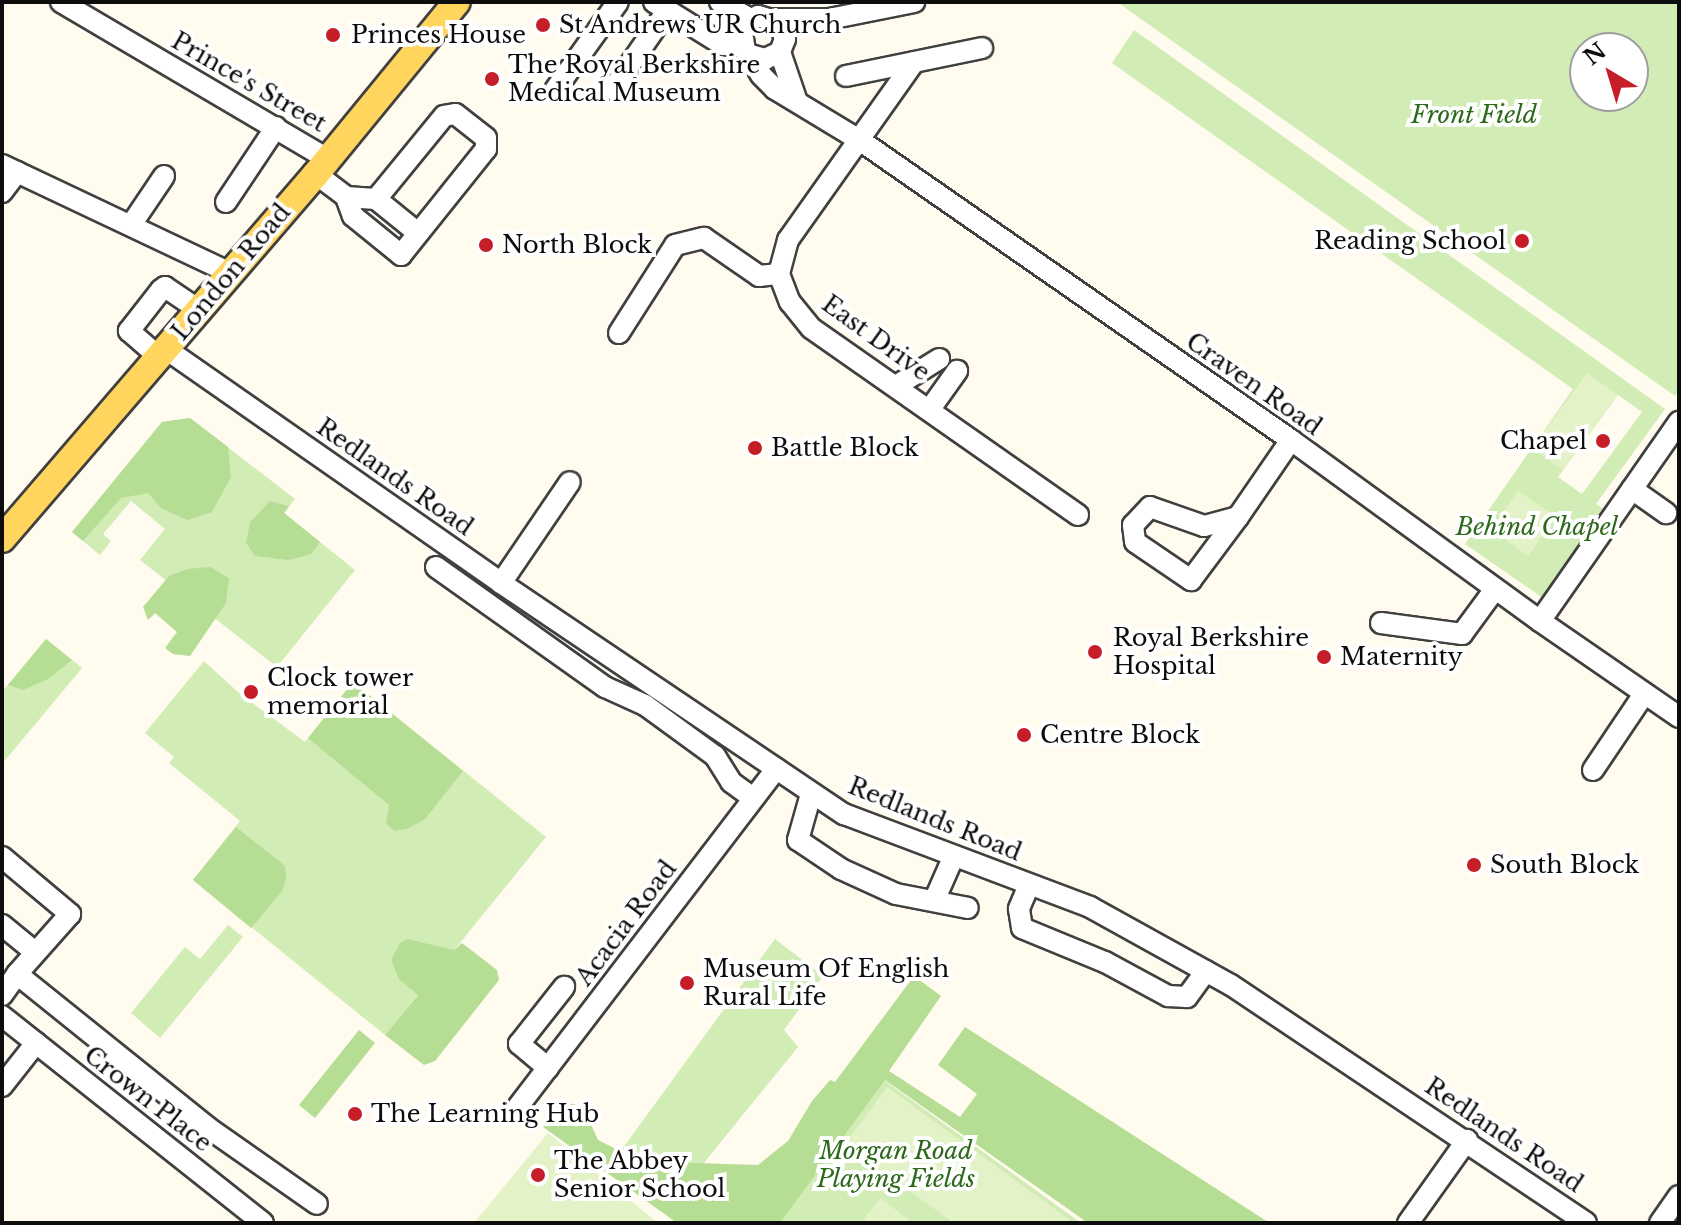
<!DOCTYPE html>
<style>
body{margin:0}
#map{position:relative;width:1681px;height:1225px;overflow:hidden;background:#fffbee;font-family:"Libre Baskerville",serif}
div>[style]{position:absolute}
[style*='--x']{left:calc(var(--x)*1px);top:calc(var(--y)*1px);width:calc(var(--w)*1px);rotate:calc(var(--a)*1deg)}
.green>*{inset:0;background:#d2ecb5}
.forest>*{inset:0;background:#b6dd94}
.pitch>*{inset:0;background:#e4f2c8}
.roads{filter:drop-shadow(2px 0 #404040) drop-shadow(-2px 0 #404040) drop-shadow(0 2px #404040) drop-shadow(0 -2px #404040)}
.minor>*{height:20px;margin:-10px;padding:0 10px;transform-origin:10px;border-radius:10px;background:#fff}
.major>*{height:26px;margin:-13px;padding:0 13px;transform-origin:13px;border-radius:13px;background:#ffd55e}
.dots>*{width:22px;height:22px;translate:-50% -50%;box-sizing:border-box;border:4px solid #fff;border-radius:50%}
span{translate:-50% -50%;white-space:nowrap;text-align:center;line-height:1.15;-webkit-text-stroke:8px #fff;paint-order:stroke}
.poi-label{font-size:24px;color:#0d0d0d}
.left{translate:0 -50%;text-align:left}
.right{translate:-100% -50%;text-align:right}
.street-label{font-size:24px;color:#0d0d0d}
.park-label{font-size:24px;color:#2c691a;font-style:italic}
.frame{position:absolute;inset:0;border:4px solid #0d0d0d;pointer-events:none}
.north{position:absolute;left:1569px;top:32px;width:80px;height:80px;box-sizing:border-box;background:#fff;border:2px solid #9e9e9e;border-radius:50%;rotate:322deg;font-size:22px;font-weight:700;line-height:32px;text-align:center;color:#0d0d0d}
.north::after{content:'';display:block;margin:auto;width:28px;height:36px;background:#c51e28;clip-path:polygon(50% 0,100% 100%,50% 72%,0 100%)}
</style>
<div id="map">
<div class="green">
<i style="clip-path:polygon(evenodd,1117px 2px,1679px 2px,1679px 391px,1675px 396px,1117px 2px,1585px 48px,1633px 48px,1633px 96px,1585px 96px,1585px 48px)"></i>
<i style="clip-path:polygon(evenodd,1134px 30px,1665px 409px,1596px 504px,1608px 512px,1546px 600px,1465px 544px,1573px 389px,1112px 63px,1134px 30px,1618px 395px,1642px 412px,1582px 494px,1558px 477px,1618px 395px)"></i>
<i style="clip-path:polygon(190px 418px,295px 499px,284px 513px,355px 570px,277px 667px,140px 560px,165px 529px,131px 501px,103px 534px,111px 541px,100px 555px,72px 532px,162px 422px)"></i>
<i style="clip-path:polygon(46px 639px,82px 668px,2px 764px,2px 692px)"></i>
<i style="clip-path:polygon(204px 661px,239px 693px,305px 742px,353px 682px,546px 837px,385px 1035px,193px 880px,240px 821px,169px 763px,174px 757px,145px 733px)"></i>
<i style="clip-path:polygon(228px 925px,243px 937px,160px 1038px,131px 1013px,185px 947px,200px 959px)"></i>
<i style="clip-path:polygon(775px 939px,823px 976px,784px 1030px,798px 1047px,703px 1164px,663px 1162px,620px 1152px)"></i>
<i style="clip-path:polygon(884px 1080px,1081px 1223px,780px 1223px)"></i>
</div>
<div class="forest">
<i style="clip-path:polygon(190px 418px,228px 447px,231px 477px,212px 512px,187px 520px,161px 508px,148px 493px,121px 498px,83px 541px,72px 532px,162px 422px)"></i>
<i style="clip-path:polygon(270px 501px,289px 506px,284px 513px,320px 542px,311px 554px,289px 560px,255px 556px,246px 543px,250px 522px)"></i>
<i style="clip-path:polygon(210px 567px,229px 578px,226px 603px,190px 656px,173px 654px,165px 648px,177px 632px,155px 613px,148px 620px,143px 607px,169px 576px,187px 569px)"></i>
<i style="clip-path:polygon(46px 639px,72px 660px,48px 679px,23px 690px,8px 685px)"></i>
<i style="clip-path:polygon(353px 682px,463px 771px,425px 819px,407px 829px,394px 831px,386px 823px,389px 805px,308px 738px)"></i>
<i style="clip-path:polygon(236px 827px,285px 866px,286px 879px,282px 891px,251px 928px,193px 880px)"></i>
<i style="clip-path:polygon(407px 939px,454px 950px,462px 943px,497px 970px,499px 980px,435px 1061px,424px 1065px,385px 1035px,418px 995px,399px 979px,391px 960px,400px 943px)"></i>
<i style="clip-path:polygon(914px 976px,941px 996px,889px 1071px,960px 1117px,977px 1094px,938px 1065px,965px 1027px,1268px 1222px,1088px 1223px,885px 1080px,780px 1223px,677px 1223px,543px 1127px,562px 1101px,583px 1107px,598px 1140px,630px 1156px,663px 1162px,758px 1165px,788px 1141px,812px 1101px,830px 1080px,835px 1082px)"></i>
<i style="clip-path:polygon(359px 1030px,375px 1043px,315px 1118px,299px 1105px)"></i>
</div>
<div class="pitch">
<i style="clip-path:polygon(1587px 373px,1618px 395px,1563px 470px,1532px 448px)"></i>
<i style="clip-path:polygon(1518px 491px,1556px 517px,1528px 556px,1491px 529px)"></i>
<i style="clip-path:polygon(887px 1087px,1074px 1223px,954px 1223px,845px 1144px)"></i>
<i style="clip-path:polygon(548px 1133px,658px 1223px,474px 1223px)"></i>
<i style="clip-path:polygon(880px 1198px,913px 1223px,861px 1223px)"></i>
</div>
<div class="roads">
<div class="minor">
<i style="--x:61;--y:2;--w:310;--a:30.5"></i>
<i style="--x:654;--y:2;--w:81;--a:31.9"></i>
<i style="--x:723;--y:45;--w:20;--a:-6"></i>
<i style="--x:720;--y:2;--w:35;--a:29"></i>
<i style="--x:775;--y:19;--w:54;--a:0"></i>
<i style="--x:829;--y:19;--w:87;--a:-11.3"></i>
<i style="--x:780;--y:52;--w:50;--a:71.2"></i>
<i style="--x:751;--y:55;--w:15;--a:16"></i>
<i style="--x:765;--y:59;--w:17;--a:-25"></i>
<i style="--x:780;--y:52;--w:14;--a:-69"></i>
<i style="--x:785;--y:39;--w:18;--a:-109"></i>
<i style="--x:779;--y:22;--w:22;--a:-164"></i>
<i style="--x:758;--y:16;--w:13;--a:148"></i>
<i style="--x:747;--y:23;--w:10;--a:119"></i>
<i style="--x:742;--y:32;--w:18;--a:81"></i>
<i style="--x:745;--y:50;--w:30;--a:57"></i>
<i style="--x:761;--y:75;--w:20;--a:45"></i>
<i style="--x:775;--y:89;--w:100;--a:31.2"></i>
<i style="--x:861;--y:141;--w:524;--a:34.81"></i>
<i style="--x:1291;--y:440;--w:308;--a:36"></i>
<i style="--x:1540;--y:621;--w:169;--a:34.6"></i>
<i style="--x:914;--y:62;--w:218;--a:125.3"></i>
<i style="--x:788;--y:240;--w:35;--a:105"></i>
<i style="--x:779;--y:274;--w:30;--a:69"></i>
<i style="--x:790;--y:302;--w:33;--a:51"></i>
<i style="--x:811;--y:328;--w:326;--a:35"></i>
<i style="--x:846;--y:76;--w:139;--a:-11.6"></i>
<i style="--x:613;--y:89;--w:95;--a:-55.3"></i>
<i style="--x:555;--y:90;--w:108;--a:-54.4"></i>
<i style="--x:2;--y:165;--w:252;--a:25.3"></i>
<i style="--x:316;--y:174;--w:38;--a:37"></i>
<i style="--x:346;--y:197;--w:30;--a:4"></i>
<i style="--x:376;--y:199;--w:54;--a:39"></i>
<i style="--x:2;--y:192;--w:25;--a:-53"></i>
<i style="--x:346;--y:197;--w:20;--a:70"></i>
<i style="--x:353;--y:216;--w:62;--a:39.1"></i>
<i style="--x:401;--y:255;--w:136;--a:-51.3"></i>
<i style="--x:486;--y:149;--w:11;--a:-90"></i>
<i style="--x:486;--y:138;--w:39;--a:-142"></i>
<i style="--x:455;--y:114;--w:11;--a:170"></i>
<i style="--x:444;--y:116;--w:107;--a:129.3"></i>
<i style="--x:226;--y:202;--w:90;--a:-56.3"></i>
<i style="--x:131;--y:225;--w:59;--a:-56"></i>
<i style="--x:619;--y:333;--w:104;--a:-57.5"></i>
<i style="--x:675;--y:245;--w:30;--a:-14"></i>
<i style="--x:704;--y:238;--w:67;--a:34.6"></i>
<i style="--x:759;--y:276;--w:20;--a:-6"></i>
<i style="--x:166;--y:349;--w:409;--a:34.9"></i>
<i style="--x:501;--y:583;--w:414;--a:34"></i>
<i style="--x:844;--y:814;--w:263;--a:20.7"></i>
<i style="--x:1090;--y:907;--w:161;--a:29"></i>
<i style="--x:1231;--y:985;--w:427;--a:33.8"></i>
<i style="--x:159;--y:357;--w:40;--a:-139"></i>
<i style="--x:129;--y:331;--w:52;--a:-52"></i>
<i style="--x:161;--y:290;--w:5;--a:-37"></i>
<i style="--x:165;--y:287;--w:41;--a:34.1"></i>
<i style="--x:896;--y:386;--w:51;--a:-32.1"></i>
<i style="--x:930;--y:409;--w:47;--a:-54.6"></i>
<i style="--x:1632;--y:489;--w:42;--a:35.2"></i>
<i style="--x:1238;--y:517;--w:35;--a:165"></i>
<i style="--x:1204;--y:526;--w:57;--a:-160.6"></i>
<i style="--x:1150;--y:507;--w:25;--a:133"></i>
<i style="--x:1133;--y:525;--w:17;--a:83"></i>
<i style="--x:1135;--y:542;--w:68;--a:34.2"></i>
<i style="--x:1191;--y:580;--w:79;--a:-53.3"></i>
<i style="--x:1238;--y:517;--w:93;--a:-55.5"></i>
<i style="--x:436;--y:567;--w:207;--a:35.4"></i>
<i style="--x:605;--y:687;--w:44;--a:24.2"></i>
<i style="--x:645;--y:705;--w:87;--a:36.1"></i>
<i style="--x:715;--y:756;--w:31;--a:58"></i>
<i style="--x:731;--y:782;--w:27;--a:36"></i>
<i style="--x:501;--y:583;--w:122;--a:-55.7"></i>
<i style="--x:1540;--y:621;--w:243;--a:-55.1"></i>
<i style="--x:1381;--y:623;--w:82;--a:7.7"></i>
<i style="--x:1462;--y:634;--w:56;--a:-53.7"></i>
<i style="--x:1593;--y:770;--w:92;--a:-56.1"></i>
<i style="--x:811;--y:794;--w:48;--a:105.8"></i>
<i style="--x:798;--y:840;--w:52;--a:34"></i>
<i style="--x:841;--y:869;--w:60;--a:24.4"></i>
<i style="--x:896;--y:894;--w:73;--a:11"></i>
<i style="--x:2;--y:857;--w:89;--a:40"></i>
<i style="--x:70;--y:914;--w:80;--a:131.5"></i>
<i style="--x:1029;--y:885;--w:26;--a:113"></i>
<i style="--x:1019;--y:909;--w:19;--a:81"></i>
<i style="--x:1022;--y:928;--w:90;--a:22.3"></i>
<i style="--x:1105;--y:962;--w:72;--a:28.4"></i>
<i style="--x:1168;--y:996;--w:19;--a:3"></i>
<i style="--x:1187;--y:997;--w:32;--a:-54"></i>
<i style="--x:934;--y:901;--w:47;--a:-66.2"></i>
<i style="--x:2;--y:925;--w:43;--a:39.3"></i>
<i style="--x:2;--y:995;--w:26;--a:-54"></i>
<i style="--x:17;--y:974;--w:244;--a:38.8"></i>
<i style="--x:207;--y:1127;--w:134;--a:35"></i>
<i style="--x:2;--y:1016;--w:333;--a:38.4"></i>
<i style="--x:548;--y:1068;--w:38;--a:-140"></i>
<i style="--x:519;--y:1044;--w:73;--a:-51.7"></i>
<i style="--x:2;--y:1086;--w:55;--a:-51.7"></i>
<i style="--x:517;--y:1108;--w:427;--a:-52.6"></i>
<i style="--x:1408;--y:1223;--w:102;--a:-54.6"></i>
<i style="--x:1660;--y:1223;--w:33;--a:-55"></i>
</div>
<div class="major">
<i style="--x:2;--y:539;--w:481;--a:-49.3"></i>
<i style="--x:316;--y:174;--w:222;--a:-50.7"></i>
</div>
</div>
<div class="dots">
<i style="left:543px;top:25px;background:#c51e28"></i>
<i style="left:333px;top:35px;background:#c51e28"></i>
<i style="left:492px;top:79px;background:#c51e28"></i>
<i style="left:1522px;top:241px;background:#c51e28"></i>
<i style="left:486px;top:245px;background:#c51e28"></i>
<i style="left:1603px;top:441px;background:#c51e28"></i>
<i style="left:755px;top:448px;background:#c51e28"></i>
<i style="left:1095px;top:652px;background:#c51e28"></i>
<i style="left:1324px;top:657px;background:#c51e28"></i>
<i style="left:251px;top:692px;background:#c51e28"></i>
<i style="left:1024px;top:735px;background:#c51e28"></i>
<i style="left:1474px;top:865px;background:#c51e28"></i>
<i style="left:687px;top:983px;background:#c51e28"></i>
<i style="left:355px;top:1114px;background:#c51e28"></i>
<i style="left:538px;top:1175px;background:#c51e28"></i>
</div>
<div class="poi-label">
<span class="left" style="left:559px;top:25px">St Andrews UR Church</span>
<span class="left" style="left:351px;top:35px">Princes House</span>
<span class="left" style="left:508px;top:79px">The Royal Berkshire<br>Medical Museum</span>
<span class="right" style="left:1506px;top:241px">Reading School</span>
<span class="left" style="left:502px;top:245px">North Block</span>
<span class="right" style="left:1587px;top:441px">Chapel</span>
<span class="left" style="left:771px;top:448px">Battle Block</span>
<span class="left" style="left:1113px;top:652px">Royal Berkshire<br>Hospital</span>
<span class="left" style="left:1340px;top:657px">Maternity</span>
<span class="left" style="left:267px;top:692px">Clock tower<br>memorial</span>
<span class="left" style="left:1040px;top:735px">Centre Block</span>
<span class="left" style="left:1490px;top:865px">South Block</span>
<span class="left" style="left:703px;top:983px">Museum Of English<br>Rural Life</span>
<span class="left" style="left:371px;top:1114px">The Learning Hub</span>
<span class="left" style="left:554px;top:1175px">The Abbey<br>Senior School</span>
</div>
<div class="street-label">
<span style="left:249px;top:82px;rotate:30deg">Prince's Street</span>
<span style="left:231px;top:272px;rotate:-50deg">London Road</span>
<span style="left:876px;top:338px;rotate:36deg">East Drive</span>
<span style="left:1254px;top:384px;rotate:35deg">Craven Road</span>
<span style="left:395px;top:477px;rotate:35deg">Redlands Road</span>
<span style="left:935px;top:819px;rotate:22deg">Redlands Road</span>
<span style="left:626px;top:923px;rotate:-53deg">Acacia Road</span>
<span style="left:148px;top:1099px;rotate:38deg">Crown Place</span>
<span style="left:1504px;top:1135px;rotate:34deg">Redlands Road</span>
</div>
<div class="park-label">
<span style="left:1474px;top:115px">Front Field</span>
<span style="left:1537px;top:527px">Behind Chapel</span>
<span style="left:896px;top:1165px">Morgan Road<br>Playing Fields</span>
</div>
<div class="frame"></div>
<div class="north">N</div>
</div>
